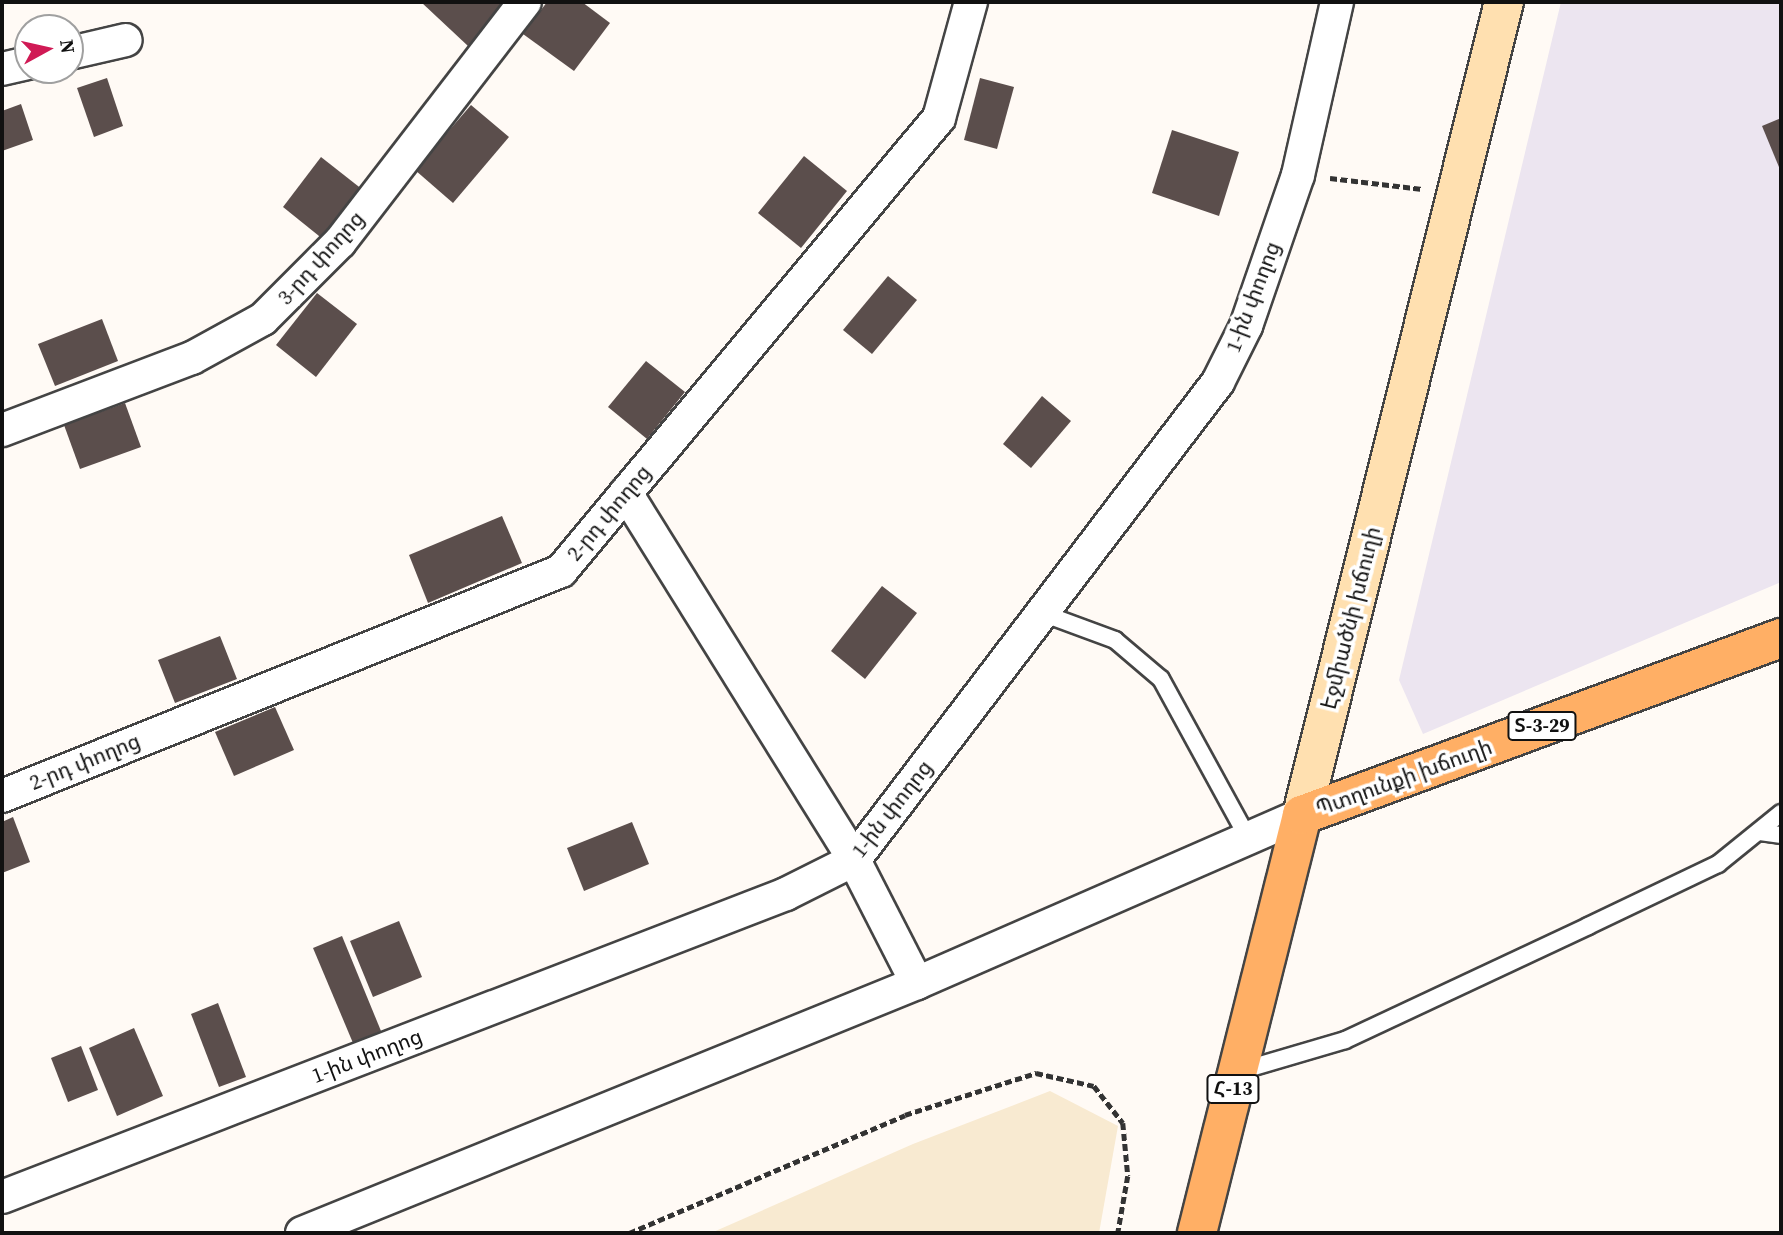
<!DOCTYPE html>
<meta charset="utf-8">
<style>
body{margin:0}
#map{position:relative;width:1783px;height:1235px;overflow:hidden;background:#fffaf5;font-family:"Source Serif 4","Noto Sans Armenian",serif}
div>[style]{position:absolute}
[style*='--x']{left:calc(var(--x)*1px);top:calc(var(--y)*1px);width:calc(var(--w)*1px);rotate:calc(var(--a)*1deg)}
.industrial>*{inset:0;background:#ece5f0}
.farmland>*{inset:0;background:#f8ead1}
.building>*{inset:0;background:#5b4e4c}
.path>*{height:4.5px;margin-top:-2.25px;transform-origin:0;background:repeating-linear-gradient(90deg,#333 0 7px,transparent 0 10.5px)}
.roads{filter:drop-shadow(2px 0 #444) drop-shadow(-2px 0 #444) drop-shadow(0 2px #444) drop-shadow(0 -2px #444)}
.service>*{height:16px;margin:-8px;padding:0 8px;transform-origin:8px;border-radius:8px;background:#fff}
.minor>*{height:32px;margin:-16px;padding:0 16px;transform-origin:16px;border-radius:16px;background:#fff}
.secondary>*{height:38px;margin:-19px;padding:0 19px;transform-origin:19px;border-radius:19px;background:#ffe0b0}
.primary>*{height:38px;margin:-19px;padding:0 19px;transform-origin:19px;border-radius:19px;background:#ffaf65}
span{translate:-50% -50%;white-space:nowrap;text-align:center;line-height:1.15;-webkit-text-stroke:7px #fff;paint-order:stroke}
.shield-label span{padding:2px 5px;background:#fff;border:2px solid;border-radius:5px;-webkit-text-stroke-width:0}
.shield-label{font-size:19px;color:#111;font-weight:700}
.street-label{font-size:21px;color:#111}
.frame{position:absolute;inset:0;border:4px solid #111;pointer-events:none}
.north{position:absolute;left:14px;top:14px;width:70px;height:70px;box-sizing:border-box;background:#fff;border:2px solid #a0a0a0;border-radius:50%;rotate:82deg;font-size:19px;font-weight:700;line-height:28px;text-align:center;color:#111}
.north::after{content:'';display:block;margin:auto;width:24px;height:32px;background:#d01a55;clip-path:polygon(50% 0,100% 100%,50% 72%,0 100%)}
</style>
<div id="map">
<div class="industrial">
<i style="clip-path:polygon(1561px 2px,1781px 2px,1781px 582px,1423px 734px,1399px 680px)"></i>
</div>
<div class="farmland">
<i style="clip-path:polygon(1050px 1091px,1118px 1126px,1099px 1233px,711px 1233px,913px 1144px)"></i>
</div>
<div class="building">
<i style="clip-path:polygon(421px 2px,501px 2px,505px 6px,468px 46px)"></i>
<i style="clip-path:polygon(547px 2px,582px 2px,610px 23px,574px 71px,523px 34px)"></i>
<i style="clip-path:polygon(107px 78px,123px 126px,94px 137px,77px 88px)"></i>
<i style="clip-path:polygon(980px 78px,1014px 87px,997px 149px,964px 140px)"></i>
<i style="clip-path:polygon(21px 104px,33px 140px,2px 151px,2px 111px)"></i>
<i style="clip-path:polygon(471px 105px,509px 137px,453px 203px,415px 170px)"></i>
<i style="clip-path:polygon(1781px 118px,1781px 172px,1762px 126px)"></i>
<i style="clip-path:polygon(1172px 130px,1239px 152px,1219px 216px,1152px 193px)"></i>
<i style="clip-path:polygon(804px 156px,847px 191px,801px 248px,758px 213px)"></i>
<i style="clip-path:polygon(321px 157px,363px 190px,324px 240px,283px 207px)"></i>
<i style="clip-path:polygon(888px 276px,917px 300px,872px 354px,843px 330px)"></i>
<i style="clip-path:polygon(317px 293px,357px 324px,316px 377px,276px 345px)"></i>
<i style="clip-path:polygon(102px 319px,118px 361px,55px 386px,38px 344px)"></i>
<i style="clip-path:polygon(646px 361px,685px 392px,647px 439px,608px 407px)"></i>
<i style="clip-path:polygon(1042px 396px,1071px 421px,1031px 468px,1003px 444px)"></i>
<i style="clip-path:polygon(125px 403px,141px 447px,80px 469px,64px 425px)"></i>
<i style="clip-path:polygon(502px 516px,522px 563px,428px 603px,409px 555px)"></i>
<i style="clip-path:polygon(882px 586px,917px 613px,865px 679px,831px 651px)"></i>
<i style="clip-path:polygon(220px 636px,237px 679px,175px 703px,158px 660px)"></i>
<i style="clip-path:polygon(275px 707px,294px 750px,234px 776px,215px 732px)"></i>
<i style="clip-path:polygon(13px 817px,30px 862px,2px 873px,2px 822px)"></i>
<i style="clip-path:polygon(632px 822px,649px 864px,584px 891px,567px 848px)"></i>
<i style="clip-path:polygon(399px 921px,422px 977px,373px 997px,350px 941px)"></i>
<i style="clip-path:polygon(342px 936px,381px 1031px,353px 1043px,313px 948px)"></i>
<i style="clip-path:polygon(218px 1003px,246px 1077px,219px 1087px,191px 1014px)"></i>
<i style="clip-path:polygon(134px 1028px,163px 1096px,117px 1116px,89px 1048px)"></i>
<i style="clip-path:polygon(81px 1046px,98px 1090px,68px 1102px,51px 1058px)"></i>
</div>
<div class="path">
<i style="--x:1330;--y:178;--w:93;--a:6.8"></i>
<i style="--x:629;--y:1233;--w:300;--a:-23.1"></i>
<i style="--x:905;--y:1115;--w:138;--a:-17.8"></i>
<i style="--x:1036;--y:1073;--w:59;--a:12.6"></i>
<i style="--x:1094;--y:1086;--w:47;--a:51.9"></i>
<i style="--x:1123;--y:1123;--w:53;--a:84.6"></i>
<i style="--x:1128;--y:1176;--w:58;--a:100"></i>
</div>
<div class="roads">
<div class="service">
<i style="--x:1042;--y:613;--w:78;--a:20.3"></i>
<i style="--x:1115;--y:640;--w:60;--a:40.3"></i>
<i style="--x:1161;--y:679;--w:183;--a:61.3"></i>
<i style="--x:1759;--y:832;--w:22;--a:8"></i>
<i style="--x:1240;--y:1071;--w:109;--a:-16.4"></i>
<i style="--x:1345;--y:1040;--w:268;--a:-25.1"></i>
<i style="--x:1588;--y:926;--w:144;--a:-25.5"></i>
<i style="--x:1718;--y:864;--w:81;--a:-39"></i>
</div>
<div class="minor">
<i style="--x:70;--y:53;--w:57;--a:-13.1"></i>
<i style="--x:2;--y:69;--w:27;--a:-13"></i>
<i style="--x:2;--y:430;--w:203;--a:-20.8"></i>
<i style="--x:192;--y:358;--w:81;--a:-28.8"></i>
<i style="--x:263;--y:319;--w:109;--a:-45"></i>
<i style="--x:340;--y:242;--w:303;--a:-52.4"></i>
<i style="--x:626;--y:493;--w:432;--a:58.1"></i>
<i style="--x:854;--y:860;--w:138;--a:62.9"></i>
<i style="--x:2;--y:796;--w:603;--a:-21.93"></i>
<i style="--x:561;--y:571;--w:590;--a:-50.16"></i>
<i style="--x:939;--y:118;--w:120;--a:-74.6"></i>
<i style="--x:2;--y:1197;--w:841;--a:-21.13"></i>
<i style="--x:786;--y:894;--w:76;--a:-26.6"></i>
<i style="--x:854;--y:860;--w:601;--a:-52.71"></i>
<i style="--x:1218;--y:382;--w:63;--a:-63.4"></i>
<i style="--x:1246;--y:326;--w:160;--a:-71"></i>
<i style="--x:1298;--y:175;--w:177;--a:-77.3"></i>
<i style="--x:302;--y:1233;--w:664;--a:-22.12"></i>
<i style="--x:917;--y:983;--w:420;--a:-23.6"></i>
</div>
<div class="secondary">
<i style="--x:1302;--y:815;--w:838;--a:-76.05"></i>
</div>
<div class="primary">
<i style="--x:1197;--y:1233;--w:431;--a:-75.9"></i>
<i style="--x:1302;--y:815;--w:511;--a:-20.28"></i>
</div>
</div>
<div class="shield-label">
<span style="left:1542px;top:726px">Տ-3-29</span>
<span style="left:1233px;top:1089px">Հ-13</span>
</div>
<div class="street-label">
<span style="left:321px;top:258px;rotate:-48deg">3-րդ փողոց</span>
<span style="left:1253px;top:297px;rotate:-69deg">1-ին փողոց</span>
<span style="left:609px;top:513px;rotate:-50deg">2-րդ փողոց</span>
<span style="left:1351px;top:618px;rotate:-76deg">Էջմիածնի խճուղի</span>
<span style="left:85px;top:762px;rotate:-22deg">2-րդ փողոց</span>
<span style="left:1404px;top:778px;rotate:-20deg">Պտղունքի խճուղի</span>
<span style="left:892px;top:809px;rotate:-52deg">1-ին փողոց</span>
<span style="left:367px;top:1056px;rotate:-21deg">1-ին փողոց</span>
</div>
<div class="frame"></div>
<div class="north">N</div>
</div>
